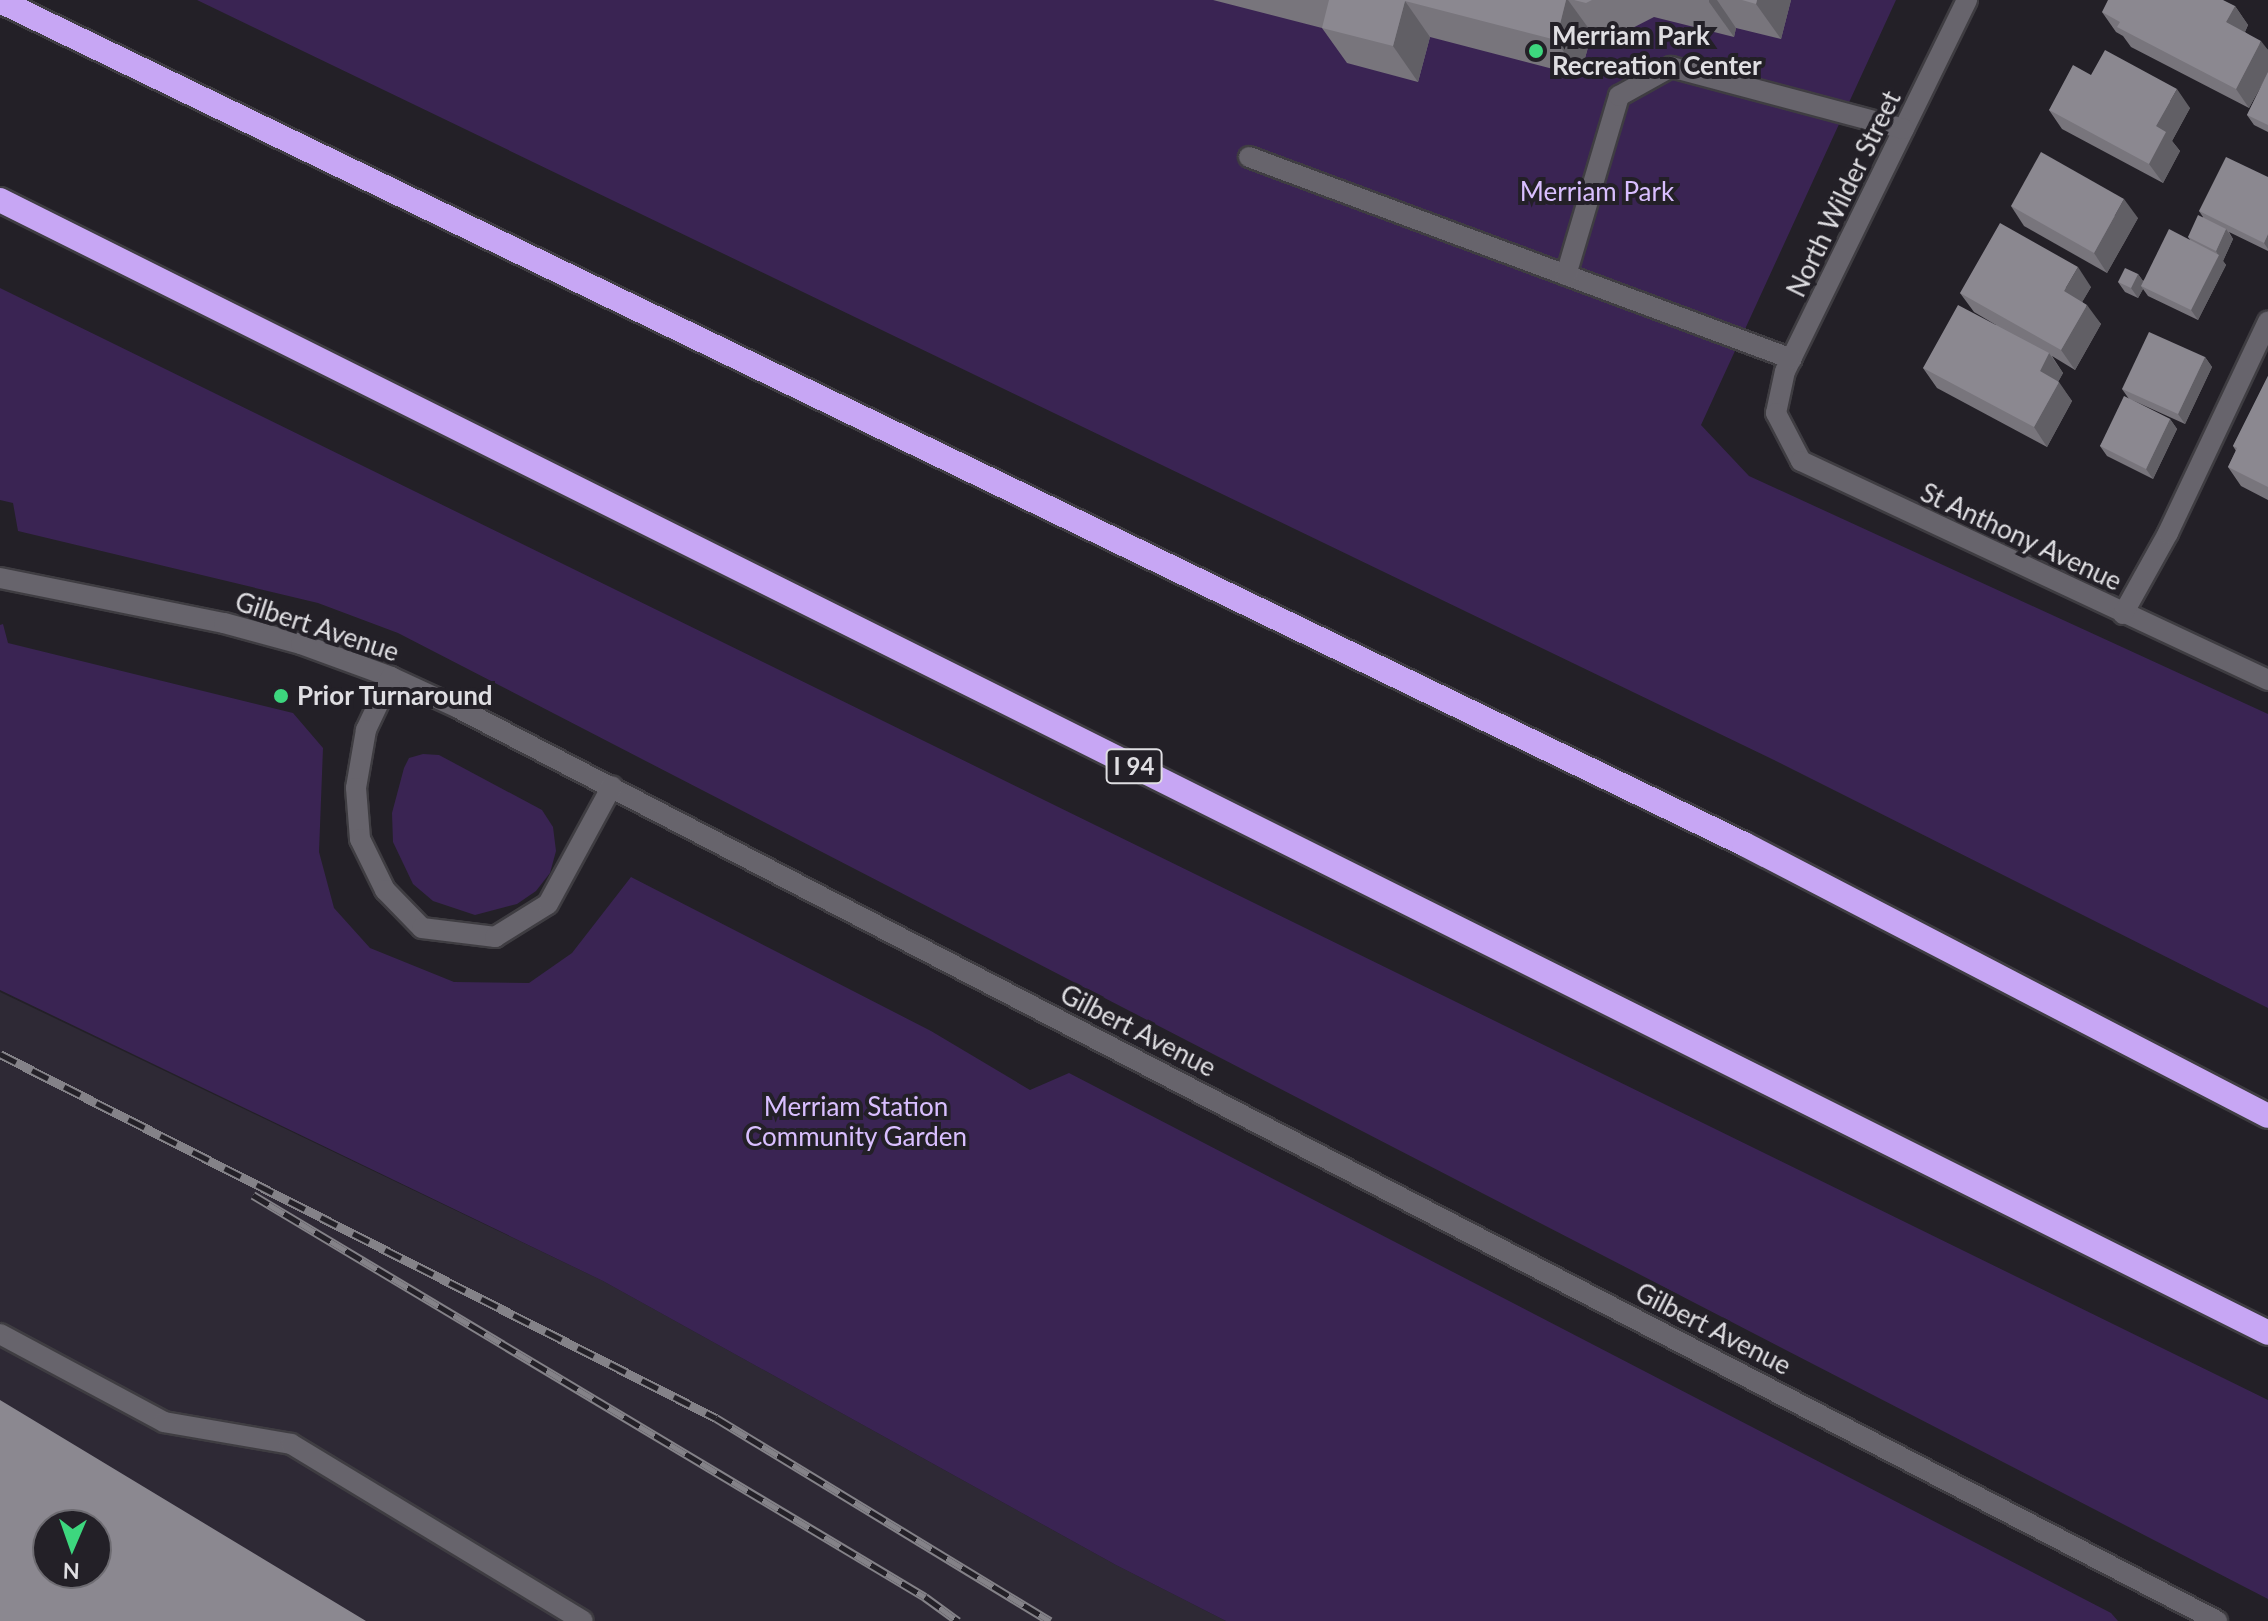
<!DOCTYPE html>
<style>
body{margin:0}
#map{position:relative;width:2268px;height:1621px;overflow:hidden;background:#232027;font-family:Lato,sans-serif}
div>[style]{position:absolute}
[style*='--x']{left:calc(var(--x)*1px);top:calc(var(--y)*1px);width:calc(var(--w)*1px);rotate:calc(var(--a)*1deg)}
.built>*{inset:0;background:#2e2935}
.green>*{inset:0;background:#3a2453}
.roads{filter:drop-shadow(2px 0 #3f3d42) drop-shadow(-2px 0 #3f3d42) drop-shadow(0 2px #3f3d42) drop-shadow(0 -2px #3f3d42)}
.minor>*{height:20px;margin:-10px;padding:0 10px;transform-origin:10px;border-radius:10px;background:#67646c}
.highway>*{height:24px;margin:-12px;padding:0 12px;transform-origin:12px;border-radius:12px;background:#c7a6f4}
.rail>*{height:9px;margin-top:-4.5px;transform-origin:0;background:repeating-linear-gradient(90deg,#232027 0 18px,#848288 0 36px);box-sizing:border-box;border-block:2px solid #848288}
.wall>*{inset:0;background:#78757c}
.shaded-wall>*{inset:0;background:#615f65}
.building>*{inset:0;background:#8b8890}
.dots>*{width:22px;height:22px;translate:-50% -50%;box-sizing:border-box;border:4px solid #232027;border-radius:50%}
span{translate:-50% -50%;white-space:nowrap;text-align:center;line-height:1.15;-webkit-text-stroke:8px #232027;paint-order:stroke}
.shield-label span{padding:2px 6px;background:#232027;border:2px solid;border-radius:6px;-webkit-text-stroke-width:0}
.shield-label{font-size:24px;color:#dfdee2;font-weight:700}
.poi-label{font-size:26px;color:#dfdee2;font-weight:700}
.left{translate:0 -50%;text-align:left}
.park-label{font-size:26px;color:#d9bfff}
.street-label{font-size:26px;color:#dfdee2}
.north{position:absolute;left:32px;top:1509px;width:80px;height:80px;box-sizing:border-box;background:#232027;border:2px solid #6e6c72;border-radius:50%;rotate:182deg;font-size:22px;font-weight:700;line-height:32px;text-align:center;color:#dfdee2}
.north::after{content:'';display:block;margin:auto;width:28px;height:36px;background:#3dd77e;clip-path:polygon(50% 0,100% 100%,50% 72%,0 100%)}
</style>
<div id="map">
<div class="built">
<i style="clip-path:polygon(evenodd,0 992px,603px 1281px,1116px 1565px,1226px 1621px,0 1621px,0 992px,48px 1525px,96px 1525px,96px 1573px,48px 1573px,48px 1525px)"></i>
</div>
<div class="green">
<i style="clip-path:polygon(197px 0,1896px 0,1701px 425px,1749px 476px,2268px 714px,2268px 1008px,1774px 760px)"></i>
<i style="clip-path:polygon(0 288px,2268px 1400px,2268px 1599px,398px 633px,318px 603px,18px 531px,13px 503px,0 500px)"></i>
<i style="clip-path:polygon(3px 624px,8px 643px,293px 713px,323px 748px,319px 852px,334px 908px,370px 948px,454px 982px,529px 983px,572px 953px,631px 877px,931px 1031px,1030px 1090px,1069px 1073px,2111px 1613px,2118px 1621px,1226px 1621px,1116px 1565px,603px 1281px,0 990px,0 625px)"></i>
<i style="clip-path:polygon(423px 754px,439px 755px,542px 810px,553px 827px,556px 851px,550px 873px,536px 891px,517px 904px,475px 915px,433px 901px,413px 884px,393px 842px,392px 813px,404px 768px,409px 758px)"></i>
</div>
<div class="roads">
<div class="minor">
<i style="--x:1967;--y:0;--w:413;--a:116.1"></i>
<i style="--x:1785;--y:371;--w:43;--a:102.1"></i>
<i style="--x:1776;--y:413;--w:54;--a:62.5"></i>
<i style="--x:1801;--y:461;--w:516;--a:25.12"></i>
<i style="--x:1249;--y:157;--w:579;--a:20.41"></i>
<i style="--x:1566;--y:275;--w:187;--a:-73.5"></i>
<i style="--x:1619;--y:96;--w:60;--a:-29.1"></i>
<i style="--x:1671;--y:67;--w:241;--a:14.9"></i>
<i style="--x:0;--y:578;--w:228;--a:11.4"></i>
<i style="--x:224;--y:623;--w:80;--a:15.3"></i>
<i style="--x:301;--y:644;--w:96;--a:20.1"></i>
<i style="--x:391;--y:677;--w:74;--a:24.8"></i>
<i style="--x:458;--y:708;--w:1982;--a:27.43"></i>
<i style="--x:2123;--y:614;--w:93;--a:-60.9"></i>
<i style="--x:2168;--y:533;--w:234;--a:-64.7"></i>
<i style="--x:391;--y:677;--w:59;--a:115.3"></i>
<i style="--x:366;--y:730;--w:59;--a:99.8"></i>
<i style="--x:356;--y:788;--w:51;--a:85.5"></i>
<i style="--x:360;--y:839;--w:57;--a:63.9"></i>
<i style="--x:385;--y:890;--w:53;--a:45.8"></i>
<i style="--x:422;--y:928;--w:74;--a:7"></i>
<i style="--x:495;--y:937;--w:62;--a:-31.9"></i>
<i style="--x:548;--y:904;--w:134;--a:-61.5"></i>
<i style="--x:0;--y:1334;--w:186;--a:28.2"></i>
<i style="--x:164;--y:1422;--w:129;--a:9.8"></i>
<i style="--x:291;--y:1444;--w:341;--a:31.2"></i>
</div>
<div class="highway">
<i style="--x:0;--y:1;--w:1937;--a:25.8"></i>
<i style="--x:1744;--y:844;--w:590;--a:27.43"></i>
<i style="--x:0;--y:200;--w:2535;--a:26.54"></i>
</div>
</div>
<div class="rail">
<i style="--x:0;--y:1054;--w:803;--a:26.95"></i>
<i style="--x:716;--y:1418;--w:391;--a:31.3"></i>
<i style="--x:253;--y:1195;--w:783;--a:30.89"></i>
<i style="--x:925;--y:1597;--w:41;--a:36"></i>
</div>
<div class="wall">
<i style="clip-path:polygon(1213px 0,1791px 0,1781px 39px,1736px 28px,1734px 37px,1654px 17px,1611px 39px,1592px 33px,1580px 76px,1430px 37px,1418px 82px,1347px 63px,1322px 28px)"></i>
<i style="clip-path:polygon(2235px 6px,2248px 25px,2245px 32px,2268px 50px,2268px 132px,2254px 125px,2247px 115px,2266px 77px,2249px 108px,2131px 47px,2123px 36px,2116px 32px,2102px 12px)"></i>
<i style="clip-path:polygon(2091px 75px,2190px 108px,2172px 141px,2180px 151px,2163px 183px,2062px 129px,2049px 110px)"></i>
<i style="clip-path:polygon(2268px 177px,2268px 251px,2229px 232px,2233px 239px,2223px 261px,2226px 265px,2198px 320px,2148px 296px,2143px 289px,2138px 298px,2125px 292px,2118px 282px,2138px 274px,2143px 281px,2190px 240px,2188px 237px,2203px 217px,2199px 211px)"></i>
<i style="clip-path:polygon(2011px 206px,2138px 218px,2107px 273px,2024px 226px)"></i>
<i style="clip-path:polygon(2091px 287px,2082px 302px,2101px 324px,2075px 370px,2052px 356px,2063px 373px,2058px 382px,2072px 401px,2047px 447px,1937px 388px,1923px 368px,1996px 325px,1974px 312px,1960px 293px)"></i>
<i style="clip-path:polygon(2205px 357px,2212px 367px,2185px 424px,2132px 400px,2170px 419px,2177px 429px,2153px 479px,2107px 456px,2100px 446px,2129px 399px,2122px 389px)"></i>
<i style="clip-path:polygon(2268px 376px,2268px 500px,2241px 486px,2228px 467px,2236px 451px,2233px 446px)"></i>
</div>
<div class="shaded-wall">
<i style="clip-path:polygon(1566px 0,1568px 0,1592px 33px,1580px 76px,1556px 40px)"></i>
<i style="clip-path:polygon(1709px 0,1717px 0,1736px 28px,1734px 37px,1709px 2px)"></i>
<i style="clip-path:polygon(1757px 0,1791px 0,1781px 39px,1756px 4px)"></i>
<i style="clip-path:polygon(1405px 1px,1430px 37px,1418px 82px,1393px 46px)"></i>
<i style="clip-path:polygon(2235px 6px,2248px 25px,2240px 42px,2226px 22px)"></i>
<i style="clip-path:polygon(2261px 41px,2268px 50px,2268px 73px,2249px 108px,2236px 89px)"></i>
<i style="clip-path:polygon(2177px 89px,2190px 108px,2172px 141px,2180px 151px,2163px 183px,2149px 164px,2156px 126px)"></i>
<i style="clip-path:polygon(2124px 199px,2138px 218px,2107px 273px,2094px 253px)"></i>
<i style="clip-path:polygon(2226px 229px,2233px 239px,2223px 261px,2226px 265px,2198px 320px,2191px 310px,2218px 255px,2216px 251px)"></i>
<i style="clip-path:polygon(2268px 234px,2268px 249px,2264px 243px)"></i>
<i style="clip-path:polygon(2078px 267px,2091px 287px,2077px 311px,2064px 291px)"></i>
<i style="clip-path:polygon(2138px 274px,2145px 284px,2141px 286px,2143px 289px,2138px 298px,2131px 288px)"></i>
<i style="clip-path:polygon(2087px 305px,2101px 324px,2075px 370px,2061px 350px)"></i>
<i style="clip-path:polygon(2049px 353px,2063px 373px,2053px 391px,2040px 371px)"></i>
<i style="clip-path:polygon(2205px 357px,2212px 367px,2185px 424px,2178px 414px)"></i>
<i style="clip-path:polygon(2059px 382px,2072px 401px,2047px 447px,2034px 427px)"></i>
<i style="clip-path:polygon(2170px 419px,2177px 429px,2153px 479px,2146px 469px)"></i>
</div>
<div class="building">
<i style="clip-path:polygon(1327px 0,1566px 0,1556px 40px,1405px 1px,1393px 46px,1322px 28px,1329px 0)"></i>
<i style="clip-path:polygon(1574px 0,1592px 0,1586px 3px)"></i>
<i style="clip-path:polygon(1742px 0,1757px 0,1756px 4px)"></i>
<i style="clip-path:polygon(2108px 0,2223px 0,2235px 6px,2226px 22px,2261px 41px,2236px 89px,2117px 27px,2120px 22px,2102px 12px)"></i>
<i style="clip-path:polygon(2105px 50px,2177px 89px,2156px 126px,2166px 132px,2149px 164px,2049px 110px,2073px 65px,2091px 75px)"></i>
<i style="clip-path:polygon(2268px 72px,2268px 125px,2247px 115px)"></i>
<i style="clip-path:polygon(2041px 152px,2124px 199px,2094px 253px,2011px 206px)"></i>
<i style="clip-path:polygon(2226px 157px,2268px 177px,2268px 234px,2264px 243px,2199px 211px)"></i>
<i style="clip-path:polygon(2198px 215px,2226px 229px,2216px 251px,2188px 237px)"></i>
<i style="clip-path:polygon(2000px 223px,2078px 267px,2064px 291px,2087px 305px,2061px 350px,1960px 293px)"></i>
<i style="clip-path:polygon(2169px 229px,2219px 255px,2191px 310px,2141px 286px)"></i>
<i style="clip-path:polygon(2125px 268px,2138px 274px,2131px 288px,2118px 282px)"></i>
<i style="clip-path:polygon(1958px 305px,2049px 353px,2040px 371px,2059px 382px,2034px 427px,1923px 368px)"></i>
<i style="clip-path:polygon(2149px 332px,2205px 357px,2178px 414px,2122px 389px)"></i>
<i style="clip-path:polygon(2268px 376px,2268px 487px,2228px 467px,2237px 448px,2233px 446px)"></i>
<i style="clip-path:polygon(2124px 396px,2170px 419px,2146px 469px,2100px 446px)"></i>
<i style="clip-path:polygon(evenodd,0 1400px,366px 1621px,0 1621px,0 1400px,48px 1525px,96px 1525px,96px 1573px,48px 1573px,48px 1525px)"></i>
</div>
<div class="dots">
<i style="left:1536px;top:51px;background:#3dd77e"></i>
<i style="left:281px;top:696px;background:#3dd77e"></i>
</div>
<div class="shield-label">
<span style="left:1134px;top:766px">I 94</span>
</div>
<div class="poi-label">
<span class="left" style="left:1552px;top:51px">Merriam Park<br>Recreation Center</span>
<span class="left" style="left:297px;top:696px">Prior Turnaround</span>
</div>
<div class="park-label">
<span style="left:1597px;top:192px">Merriam Park</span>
<span style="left:856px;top:1122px">Merriam Station<br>Community Garden</span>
</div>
<div class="street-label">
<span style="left:1844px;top:194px;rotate:-64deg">North Wilder Street</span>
<span style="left:2021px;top:537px;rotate:25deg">St Anthony Avenue</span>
<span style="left:317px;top:627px;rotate:18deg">Gilbert Avenue</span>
<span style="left:1138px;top:1031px;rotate:27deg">Gilbert Avenue</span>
<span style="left:1713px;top:1329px;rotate:27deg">Gilbert Avenue</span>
</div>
<div class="north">N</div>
</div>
